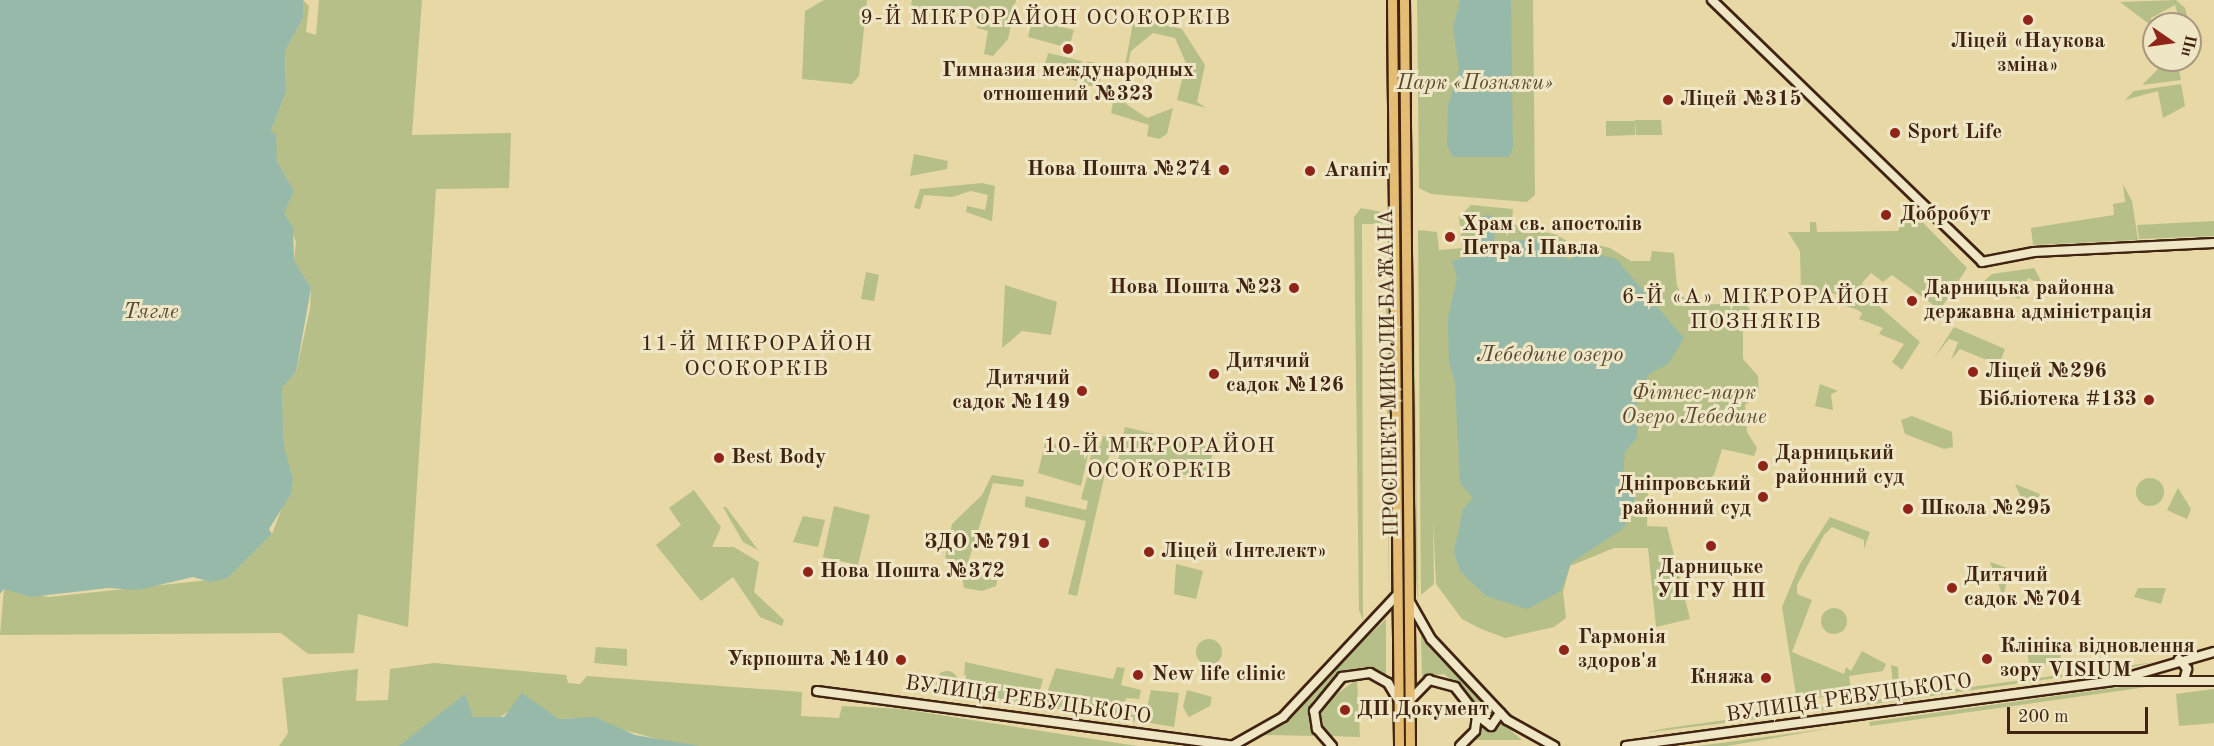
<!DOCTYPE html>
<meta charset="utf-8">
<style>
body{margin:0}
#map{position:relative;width:2214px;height:746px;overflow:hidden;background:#e7d8a6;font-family:"Old Standard TT",serif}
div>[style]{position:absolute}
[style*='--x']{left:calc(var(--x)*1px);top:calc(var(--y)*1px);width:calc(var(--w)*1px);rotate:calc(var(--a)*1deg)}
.green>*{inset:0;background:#b5bf87}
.round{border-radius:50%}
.water>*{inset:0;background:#97b9aa}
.roads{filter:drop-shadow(2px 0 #402310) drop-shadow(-2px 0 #402310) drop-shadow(0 2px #402310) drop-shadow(0 -2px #402310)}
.secondary>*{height:8px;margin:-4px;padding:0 4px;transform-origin:4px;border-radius:4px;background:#efe6c5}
.highway>*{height:9px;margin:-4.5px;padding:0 4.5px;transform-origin:4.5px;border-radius:4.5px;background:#e4bc73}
.dots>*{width:16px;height:16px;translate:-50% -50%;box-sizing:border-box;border:3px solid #efe6c5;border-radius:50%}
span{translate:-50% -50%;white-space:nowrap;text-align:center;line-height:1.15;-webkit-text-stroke:6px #efe6c5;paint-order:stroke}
.poi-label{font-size:21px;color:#402310;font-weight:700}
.left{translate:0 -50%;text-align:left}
.right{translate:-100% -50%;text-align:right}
.park-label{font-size:21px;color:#5d4a2e;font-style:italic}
.street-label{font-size:21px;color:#402310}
.neighbourhood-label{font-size:22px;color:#402310;letter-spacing:1.5px}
.water-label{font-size:22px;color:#564836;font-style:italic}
.north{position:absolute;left:2142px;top:12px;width:60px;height:60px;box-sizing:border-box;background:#efe6c5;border:2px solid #a9987d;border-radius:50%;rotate:103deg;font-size:16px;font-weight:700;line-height:24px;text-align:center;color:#402310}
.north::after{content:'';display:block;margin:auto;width:21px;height:27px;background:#8f2418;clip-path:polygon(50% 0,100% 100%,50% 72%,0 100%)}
.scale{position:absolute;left:2007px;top:707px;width:141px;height:27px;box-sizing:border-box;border:3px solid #402310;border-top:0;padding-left:8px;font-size:18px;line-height:21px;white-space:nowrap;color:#402310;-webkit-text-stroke:4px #efe6c5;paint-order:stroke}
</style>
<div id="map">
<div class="green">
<i style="clip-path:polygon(303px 0,309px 6px,306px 32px,316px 35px,319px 0,422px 0,412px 135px,511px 133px,509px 188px,436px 189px,408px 627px,358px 614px,354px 653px,308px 654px,281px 633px,0 635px,4px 589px,49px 597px,228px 578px,272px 534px,293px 479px,284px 447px,282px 388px,296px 372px,310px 309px,311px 288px,294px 260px,296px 242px,284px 212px,294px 191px,277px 161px,271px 131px,286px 92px,285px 51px,303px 18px)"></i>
<i style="clip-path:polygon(824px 0,867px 0,859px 76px,852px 84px,802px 79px,805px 11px)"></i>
<i style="clip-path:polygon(912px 0,1016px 0,1008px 39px,993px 56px,984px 54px,988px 31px,977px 28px,980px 12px,945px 6px,938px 12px,911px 5px)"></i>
<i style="clip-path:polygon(1417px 0,1533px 0,1535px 195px,1527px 202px,1431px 194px,1419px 188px)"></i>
<i style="clip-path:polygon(2176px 0,2185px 8px,2189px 24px,2181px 24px,2175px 5px,2151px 18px,2153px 27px,2120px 2px)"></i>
<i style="clip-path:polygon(1144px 9px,1142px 19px,1182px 29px,1205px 65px,1197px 102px,1206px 108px,1177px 100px,1186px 63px,1175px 38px,1153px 33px,1131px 51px,1123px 87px,1126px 104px,1147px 118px,1173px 108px,1167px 134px,1159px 139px,1147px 136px,1149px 125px,1111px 113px,1114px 98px,1119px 99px,1134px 17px)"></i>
<i style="clip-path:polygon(1032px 20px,1074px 30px,1069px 48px,1028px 37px)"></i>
<i style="clip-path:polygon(1048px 53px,1082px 61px,1077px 81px,1043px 73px)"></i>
<i style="clip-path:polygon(2167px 60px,2177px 60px,2181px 80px,2142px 85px)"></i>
<i class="round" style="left:1078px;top:62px;width:24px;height:24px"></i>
<i style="clip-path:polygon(2181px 84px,2185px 106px,2163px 118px,2158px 91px,2125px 100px,2134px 91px)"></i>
<i style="clip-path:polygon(1635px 120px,1661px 120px,1662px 135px,1636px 135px)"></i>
<i style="clip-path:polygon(1606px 121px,1635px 121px,1635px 135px,1606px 136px)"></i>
<i style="clip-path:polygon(914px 154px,948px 161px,947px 169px,910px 176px)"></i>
<i style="clip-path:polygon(982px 183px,995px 186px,992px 221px,966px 212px,967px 206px,985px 210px,988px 195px,971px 191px,952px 197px,924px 195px,920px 209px,914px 208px,920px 189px)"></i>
<i style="clip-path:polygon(2123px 184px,2132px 201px,2138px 240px,2033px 245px,2031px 228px,2114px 215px,2113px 204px,2125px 202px)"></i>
<i style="clip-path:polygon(1471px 205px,1513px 209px,1512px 224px,1557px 235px,1575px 246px,1588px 243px,1610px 248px,1631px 261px,1650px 261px,1652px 251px,1674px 253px,1677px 286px,1684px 298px,1695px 305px,1744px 303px,1750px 309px,1743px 321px,1743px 359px,1758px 376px,1759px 395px,1745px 405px,1747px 432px,1757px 448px,1754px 456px,1722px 449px,1714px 475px,1701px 485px,1648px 486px,1647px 526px,1667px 527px,1690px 619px,1656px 627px,1648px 548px,1614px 548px,1570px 566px,1563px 592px,1566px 618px,1554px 627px,1505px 638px,1479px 628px,1462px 619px,1436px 584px,1433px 519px,1434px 584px,1421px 595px,1418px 230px,1437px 232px,1439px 250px,1462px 248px,1459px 217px)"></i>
<i style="clip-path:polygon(1908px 207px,1967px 268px,1940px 310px,1892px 275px,1883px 282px,1871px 273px,1862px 283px,1872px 300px,1920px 342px,1902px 370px,1892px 362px,1904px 344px,1879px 334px,1883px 328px,1859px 319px,1862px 313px,1858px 310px,1839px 304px,1842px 298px,1837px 295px,1826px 290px,1811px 302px,1801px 291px,1800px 251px,1788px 232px,1810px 232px,1810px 222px,1816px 222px,1817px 232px,1898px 231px)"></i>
<i style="clip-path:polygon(1361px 208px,1382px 212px,1382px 224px,1362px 224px,1363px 620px,1359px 610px,1354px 217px)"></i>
<i style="clip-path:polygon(2214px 221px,2214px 236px,2139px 239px,2137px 225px)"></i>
<i style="clip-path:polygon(2034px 268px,2044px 286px,2028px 278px,2019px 299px,1981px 284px,1992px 274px)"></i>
<i style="clip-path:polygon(866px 272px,879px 275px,874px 301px,861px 299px)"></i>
<i style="clip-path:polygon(1005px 285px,1057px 302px,1051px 335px,1022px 331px,1002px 348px)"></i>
<i style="clip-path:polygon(1414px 295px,1418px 608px,1414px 549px)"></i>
<i style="clip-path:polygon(1386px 301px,1389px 306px,1389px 600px)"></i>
<i style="clip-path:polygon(1954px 327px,2005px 349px,1999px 365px,1960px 349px,1951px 360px,1958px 342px,1949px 339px,1934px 358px)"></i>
<i style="clip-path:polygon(1820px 384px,1838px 391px,1831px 394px,1833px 410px,1815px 406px)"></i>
<i style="clip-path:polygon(1912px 416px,1952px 432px,1953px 447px,1944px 449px,1905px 434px,1901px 420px)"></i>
<i style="clip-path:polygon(1125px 427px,1214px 448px,1206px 480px,1118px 459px)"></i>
<i style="clip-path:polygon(1103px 436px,1113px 439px,1077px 596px,1068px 594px,1086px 521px,1025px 507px,1025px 502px,1026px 496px,1086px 510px,1088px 501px,1081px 499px,1087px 477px,1101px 480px,1104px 468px,1089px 464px,1093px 445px,1100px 447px)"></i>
<i style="clip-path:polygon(1045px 443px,1089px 450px,1081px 486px,1038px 473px)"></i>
<i style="clip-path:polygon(992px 475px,1024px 480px,1023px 487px,993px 483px,966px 569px,992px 579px,994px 572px,999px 573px,996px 586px,982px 591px,964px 588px,959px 562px,945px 558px,952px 524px,982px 495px)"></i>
<i class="round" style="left:2136px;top:478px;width:28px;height:28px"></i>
<i style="clip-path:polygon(2015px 484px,2040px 494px,2030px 518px)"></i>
<i style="clip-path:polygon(2178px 488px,2191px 509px,2187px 519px,2167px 510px)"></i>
<i style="clip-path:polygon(694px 490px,721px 527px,712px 547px,734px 547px,759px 562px,754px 592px,784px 620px,782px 626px,760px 617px,733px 577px,701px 601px,656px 545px,681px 525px,669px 508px)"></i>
<i style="clip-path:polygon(834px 506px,870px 515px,858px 565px,823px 557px)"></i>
<i style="clip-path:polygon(723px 507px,726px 507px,758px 550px,743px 542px)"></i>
<i style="clip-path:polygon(803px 516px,825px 520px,818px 547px,793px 542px)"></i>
<i style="clip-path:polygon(1830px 517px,1870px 532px,1864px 549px,1864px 540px,1832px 527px,1824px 535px,1797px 585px,1797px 594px,1812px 600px,1792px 652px,1844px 674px,1846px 667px,1851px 671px,1862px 651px,1886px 664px,1883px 671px,1849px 676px,1851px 690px,1893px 684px,1891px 665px,1898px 667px,1899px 686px,1797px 701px,1782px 607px,1800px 564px)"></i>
<i style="clip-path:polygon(1990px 562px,2010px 569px,2003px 597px)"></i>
<i style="clip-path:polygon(1176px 564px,1203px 571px,1196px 599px,1174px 594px)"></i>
<i style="clip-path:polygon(2138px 588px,2166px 588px,2161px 604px,2134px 597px)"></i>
<i class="round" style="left:1821px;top:608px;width:26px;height:26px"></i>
<i style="clip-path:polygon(1386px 619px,1386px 676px,1365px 667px,1344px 671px,1313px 700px,1309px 716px,1314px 736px,1264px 735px)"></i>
<i style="clip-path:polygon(1421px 635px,1497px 718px,1522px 740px,1475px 740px,1482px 719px,1469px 694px,1444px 674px,1422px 677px)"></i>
<i class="round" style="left:1196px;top:639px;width:26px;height:26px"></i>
<i style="clip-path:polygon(2026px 643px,2061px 653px,2060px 661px,2035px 667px,2029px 664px)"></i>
<i style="clip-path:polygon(596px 647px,627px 649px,627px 666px,594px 663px)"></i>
<i style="clip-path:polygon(965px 662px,1043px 679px,1036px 706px,963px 693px)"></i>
<i style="clip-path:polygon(2155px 662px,2127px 668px,1867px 705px,1867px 701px)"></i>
<i style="clip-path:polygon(434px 663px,566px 675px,568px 683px,580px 684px,587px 676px,802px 692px,801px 716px,839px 718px,842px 706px,902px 709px,1137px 746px,684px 746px,578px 718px,559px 719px,544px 709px,510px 710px,495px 721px,473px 717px,470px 709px,410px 746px,279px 746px,288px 733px,282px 678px,358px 669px,356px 701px,388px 700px,390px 669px)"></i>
<i style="clip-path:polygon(1117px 667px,1125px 668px,1121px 685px,1141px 690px,1139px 699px,1126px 698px,1125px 707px,1137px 708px,1134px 722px,1042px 706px,1056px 668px,1113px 679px)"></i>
<i class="round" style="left:936px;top:671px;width:22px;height:22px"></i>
<i style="clip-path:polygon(1357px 679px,1360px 737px,1330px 736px,1320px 720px,1322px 705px)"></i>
<i style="clip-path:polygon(2168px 684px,1870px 726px,1869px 722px,2135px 685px)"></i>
<i style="clip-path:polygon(2214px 689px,2214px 723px,2179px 726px,2176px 694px)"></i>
<i style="clip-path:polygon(1151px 690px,1179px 693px,1174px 727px,1144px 722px)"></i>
<i style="clip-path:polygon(1187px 690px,1212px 697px,1210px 706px,1189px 717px,1183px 707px)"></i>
<i style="clip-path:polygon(1835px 705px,1836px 709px,1643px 733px,1668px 728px)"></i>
<i style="clip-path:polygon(1832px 728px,1727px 746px,1696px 746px,1721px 743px)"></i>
</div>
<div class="water">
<i style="clip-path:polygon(0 0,303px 0,303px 18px,285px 51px,286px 92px,271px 131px,276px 135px,277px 161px,294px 191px,284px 213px,293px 228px,294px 260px,311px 288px,296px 372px,282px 388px,284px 446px,293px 479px,291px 494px,269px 529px,272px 534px,228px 578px,210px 582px,193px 577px,138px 590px,108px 588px,31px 597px,4px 589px,0 594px)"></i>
<i style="clip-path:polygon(1460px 0,1511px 0,1513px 148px,1509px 157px,1453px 157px,1447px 145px,1448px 105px,1459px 69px,1453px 29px)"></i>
<i style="clip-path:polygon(1489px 215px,1496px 219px,1494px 242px,1541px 239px,1552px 242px,1568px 260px,1586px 251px,1616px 259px,1684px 338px,1668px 364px,1649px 374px,1637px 403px,1637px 438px,1625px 452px,1623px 476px,1635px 497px,1624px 528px,1571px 563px,1561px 591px,1527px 609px,1486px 596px,1460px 571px,1454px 552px,1463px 509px,1473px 498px,1460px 483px,1455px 382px,1449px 362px,1448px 318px,1457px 278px,1452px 261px,1473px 255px,1482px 216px)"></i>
<i style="clip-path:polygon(522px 693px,559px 719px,595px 717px,635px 735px,700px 746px,399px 746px,465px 694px,473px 717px,504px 717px)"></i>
</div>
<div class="roads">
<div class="secondary">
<i style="--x:1712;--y:0;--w:376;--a:44.1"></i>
<i style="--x:1982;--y:262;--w:53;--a:-10.9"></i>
<i style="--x:2034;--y:252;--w:180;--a:-2.9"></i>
<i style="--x:1410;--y:602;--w:43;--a:60.4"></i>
<i style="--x:1431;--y:639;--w:111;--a:46.8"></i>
<i style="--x:1507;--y:720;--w:54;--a:29"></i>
<i style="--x:2179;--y:659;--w:13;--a:51"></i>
<i style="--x:2187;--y:669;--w:12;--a:104"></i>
<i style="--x:2121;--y:679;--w:97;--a:-16.2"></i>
<i style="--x:817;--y:691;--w:420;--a:7.5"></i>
<i style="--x:1410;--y:700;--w:28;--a:-46"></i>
<i style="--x:1429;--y:680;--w:27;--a:15"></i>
<i style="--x:1455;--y:687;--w:36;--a:52"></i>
<i style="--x:1477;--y:715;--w:16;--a:97"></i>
<i style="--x:1475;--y:731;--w:21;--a:135"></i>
<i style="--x:1477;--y:715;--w:18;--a:38"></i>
<i style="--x:1491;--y:726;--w:16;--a:-55"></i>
<i style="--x:1232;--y:746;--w:59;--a:-29.6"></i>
<i style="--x:1283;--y:717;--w:167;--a:-46.9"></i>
<i style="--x:1332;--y:746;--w:23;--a:-131"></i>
<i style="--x:1317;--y:729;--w:18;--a:-99"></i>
<i style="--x:1314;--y:711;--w:44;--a:-50.5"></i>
<i style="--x:1342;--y:677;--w:28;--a:-8"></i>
<i style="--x:1370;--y:673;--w:21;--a:29"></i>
<i style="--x:1388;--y:683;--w:17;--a:59"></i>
<i style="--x:1626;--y:746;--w:490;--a:-7.6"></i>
<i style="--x:2112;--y:681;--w:102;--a:0"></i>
</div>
<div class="highway">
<i style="--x:1392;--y:0;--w:746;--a:89.46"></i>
<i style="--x:1404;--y:0;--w:746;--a:89.54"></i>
</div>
</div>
<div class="dots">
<i style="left:2028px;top:20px;background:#8f2418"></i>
<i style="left:1068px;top:49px;background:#8f2418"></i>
<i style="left:1668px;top:100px;background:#8f2418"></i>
<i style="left:1895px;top:133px;background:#8f2418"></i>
<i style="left:1224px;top:170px;background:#8f2418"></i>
<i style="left:1310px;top:171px;background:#8f2418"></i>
<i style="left:1886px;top:215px;background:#8f2418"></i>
<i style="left:1450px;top:237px;background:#8f2418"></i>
<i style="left:1294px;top:288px;background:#8f2418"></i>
<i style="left:1912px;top:301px;background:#8f2418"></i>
<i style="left:1973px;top:372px;background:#8f2418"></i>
<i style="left:1214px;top:374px;background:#8f2418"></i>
<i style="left:1082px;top:391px;background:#8f2418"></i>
<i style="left:2149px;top:400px;background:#8f2418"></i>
<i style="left:719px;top:458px;background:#8f2418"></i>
<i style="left:1763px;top:466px;background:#8f2418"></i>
<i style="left:1763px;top:497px;background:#8f2418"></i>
<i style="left:1908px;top:509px;background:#8f2418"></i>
<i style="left:1044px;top:543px;background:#8f2418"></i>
<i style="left:1711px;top:546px;background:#8f2418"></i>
<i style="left:1149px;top:552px;background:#8f2418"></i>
<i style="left:808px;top:572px;background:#8f2418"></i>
<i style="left:1952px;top:588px;background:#8f2418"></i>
<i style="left:1564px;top:650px;background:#8f2418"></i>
<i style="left:1987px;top:659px;background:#8f2418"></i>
<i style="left:901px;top:660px;background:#8f2418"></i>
<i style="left:1138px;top:675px;background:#8f2418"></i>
<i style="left:1766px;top:678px;background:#8f2418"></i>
<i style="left:1345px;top:710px;background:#8f2418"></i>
</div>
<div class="poi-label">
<span style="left:2028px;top:54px">Ліцей «Наукова<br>зміна»</span>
<span style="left:1068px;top:83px">Гимназия международных<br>отношений №323</span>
<span class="left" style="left:1680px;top:100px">Ліцей №315</span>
<span class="left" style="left:1907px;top:133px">Sport Life</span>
<span class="right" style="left:1212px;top:170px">Нова Пошта №274</span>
<span class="left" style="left:1324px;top:171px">Агапіт</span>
<span class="left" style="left:1900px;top:215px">Добробут</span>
<span class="left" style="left:1462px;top:237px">Храм св. апостолів<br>Петра і Павла</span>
<span class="right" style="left:1282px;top:288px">Нова Пошта №23</span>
<span class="left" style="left:1924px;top:301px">Дарницька районна<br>державна адміністрація</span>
<span class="left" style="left:1226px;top:374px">Дитячий<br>садок №126</span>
<span class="left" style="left:1985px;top:372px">Ліцей №296</span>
<span class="right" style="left:1070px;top:391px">Дитячий<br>садок №149</span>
<span class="right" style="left:2137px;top:400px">Бібліотека #133</span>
<span class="left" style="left:1775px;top:466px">Дарницький<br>районний суд</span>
<span class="left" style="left:731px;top:458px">Best Body</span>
<span class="right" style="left:1751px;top:497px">Дніпровський<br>районний суд</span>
<span class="left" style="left:1920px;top:509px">Школа №295</span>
<span class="right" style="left:1032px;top:543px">ЗДО №791</span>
<span class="left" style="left:1161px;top:552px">Ліцей «Інтелект»</span>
<span style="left:1711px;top:580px">Дарницьке<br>УП ГУ НП</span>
<span class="left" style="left:820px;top:572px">Нова Пошта №372</span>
<span class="left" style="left:1964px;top:588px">Дитячий<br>садок №704</span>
<span class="left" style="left:1578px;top:650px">Гармонія<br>здоров'я</span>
<span class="left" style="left:2000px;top:659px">Клініка відновлення<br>зору VISIUM</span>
<span class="right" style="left:889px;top:660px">Укрпошта №140</span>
<span class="left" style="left:1152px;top:675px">New life clinic</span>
<span class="right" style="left:1754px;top:678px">Княжа</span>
<span class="left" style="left:1357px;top:710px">ДП Документ</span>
</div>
<div class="park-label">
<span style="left:1475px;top:84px">Парк «Позняки»</span>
<span style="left:1694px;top:406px">Фітнес-парк<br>Озеро Лебедине</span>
</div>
<div class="street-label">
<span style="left:1390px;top:373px;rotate:-91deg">ПРОСПЕКТ МИКОЛИ БАЖАНА</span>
<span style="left:1849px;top:699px;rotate:-8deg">ВУЛИЦЯ РЕВУЦЬКОГО</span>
<span style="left:1028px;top:701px;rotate:8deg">ВУЛИЦЯ РЕВУЦЬКОГО</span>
</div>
<div class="neighbourhood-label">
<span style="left:1046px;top:19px">9-Й МІКРОРАЙОН ОСОКОРКІВ</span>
<span style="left:1756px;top:310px">6-Й «А» МІКРОРАЙОН<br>ПОЗНЯКІВ</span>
<span style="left:757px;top:357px">11-Й МІКРОРАЙОН<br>ОСОКОРКІВ</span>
<span style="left:1160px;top:459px">10-Й МІКРОРАЙОН<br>ОСОКОРКІВ</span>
</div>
<div class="water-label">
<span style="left:151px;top:313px">Тягле</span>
<span style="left:1550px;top:356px">Лебедине озеро</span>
</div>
<div class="north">Пн</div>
<div class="scale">200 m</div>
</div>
